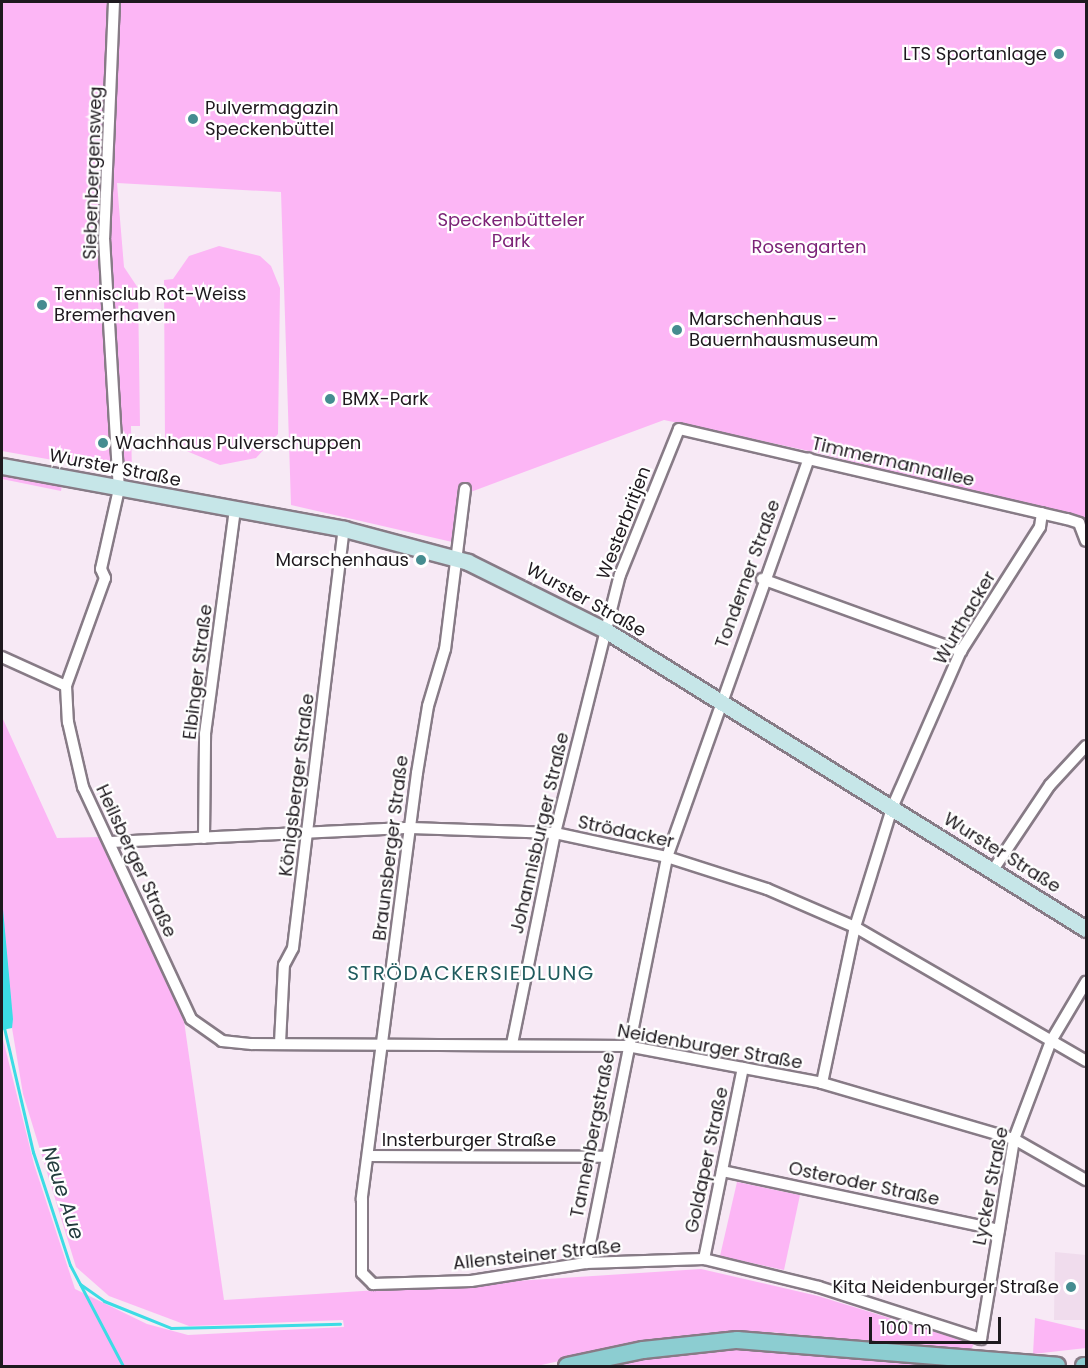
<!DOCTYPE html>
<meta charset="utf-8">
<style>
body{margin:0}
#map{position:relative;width:1088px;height:1368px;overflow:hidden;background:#f7e9f5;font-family:Poppins,sans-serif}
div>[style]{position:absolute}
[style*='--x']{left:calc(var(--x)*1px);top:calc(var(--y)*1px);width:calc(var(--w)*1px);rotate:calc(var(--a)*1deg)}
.built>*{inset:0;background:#f0dced}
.green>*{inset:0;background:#fcb6f5}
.water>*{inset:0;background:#3cdce5}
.stream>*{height:3px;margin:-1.5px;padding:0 1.5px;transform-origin:1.5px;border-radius:1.5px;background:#3cdce5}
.roads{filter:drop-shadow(2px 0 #877b86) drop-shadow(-2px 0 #877b86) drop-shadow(0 2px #877b86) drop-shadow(0 -2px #877b86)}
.street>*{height:10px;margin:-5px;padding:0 5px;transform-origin:5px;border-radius:5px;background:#fff}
.secondary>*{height:15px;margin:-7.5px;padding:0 7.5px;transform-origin:7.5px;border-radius:7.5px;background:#c6e6e8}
.primary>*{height:16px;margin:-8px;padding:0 8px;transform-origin:8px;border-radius:8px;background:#8ccdd1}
.dots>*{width:16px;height:16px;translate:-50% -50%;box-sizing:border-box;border:3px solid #fff;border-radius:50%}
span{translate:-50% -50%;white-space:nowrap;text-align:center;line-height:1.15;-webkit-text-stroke:4.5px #fff;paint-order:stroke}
.poi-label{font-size:18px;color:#1e191e}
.right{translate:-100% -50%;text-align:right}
.left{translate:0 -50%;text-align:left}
.street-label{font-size:18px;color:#1e191e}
.park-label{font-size:18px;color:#7c2377}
.neighbourhood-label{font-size:20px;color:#205b5e;letter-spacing:1.5px}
.water-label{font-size:20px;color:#233c3e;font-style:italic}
.frame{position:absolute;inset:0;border:3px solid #1e191e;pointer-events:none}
.scale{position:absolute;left:869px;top:1317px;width:132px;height:27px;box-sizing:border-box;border:3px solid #1e191e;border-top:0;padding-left:8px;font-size:18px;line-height:21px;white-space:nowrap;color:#1e191e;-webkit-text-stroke:4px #fff;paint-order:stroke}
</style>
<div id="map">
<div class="built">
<i style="clip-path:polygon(1055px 1252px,1086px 1255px,1086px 1320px,1054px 1320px)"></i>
</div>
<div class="green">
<i style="clip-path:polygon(3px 2px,1086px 2px,1086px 538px,1066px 517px,814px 452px,664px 420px,468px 493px,461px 544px,291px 505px,281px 192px,117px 183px,124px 267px,138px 288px,140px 426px,131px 426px,132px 474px,2px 451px)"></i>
<i style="clip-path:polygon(219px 246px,260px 256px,271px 266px,280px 288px,278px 434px,256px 458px,220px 465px,165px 442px,164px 280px,173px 279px,189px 256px)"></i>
<i style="clip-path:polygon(2px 473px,62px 485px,61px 491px,2px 479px)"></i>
<i style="clip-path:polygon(2px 717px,57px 838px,101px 837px,184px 1021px,224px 1300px,701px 1269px,818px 1296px,974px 1344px,970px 1351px,770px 1332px,644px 1342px,537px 1366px,2px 1366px,2px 1035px,34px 1164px,75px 1289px,147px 1324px,188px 1335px,344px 1327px,343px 1320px,189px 1326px,109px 1296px,76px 1267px,23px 1094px,12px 1028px,2px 898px)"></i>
<i style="clip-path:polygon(737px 1182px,800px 1195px,784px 1270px,720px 1256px)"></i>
<i style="clip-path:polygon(1035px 1318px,1086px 1330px,1086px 1348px,1033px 1354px)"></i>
<i style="clip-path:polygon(772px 1347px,969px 1366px,599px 1366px,689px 1350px)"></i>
</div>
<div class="water">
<i style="clip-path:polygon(2px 898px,13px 1019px,12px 1028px,2px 1030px)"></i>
</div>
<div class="stream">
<i style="--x:2;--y:1019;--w:137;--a:76.9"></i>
<i style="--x:33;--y:1152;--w:119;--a:71.9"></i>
<i style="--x:70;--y:1265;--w:114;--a:62.3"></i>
<i style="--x:80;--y:1284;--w:29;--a:35"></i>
<i style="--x:104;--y:1301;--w:72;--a:21.9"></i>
<i style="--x:171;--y:1328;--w:169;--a:-1.4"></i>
</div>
<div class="roads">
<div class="street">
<i style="--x:114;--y:2;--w:236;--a:92.4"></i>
<i style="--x:104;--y:238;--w:251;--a:86.6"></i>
<i style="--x:119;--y:489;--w:82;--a:102.7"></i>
<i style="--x:101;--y:569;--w:10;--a:66"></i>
<i style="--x:105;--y:578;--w:115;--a:109.9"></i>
<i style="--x:66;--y:686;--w:36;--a:87"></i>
<i style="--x:68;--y:722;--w:67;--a:77"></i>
<i style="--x:83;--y:787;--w:256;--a:65"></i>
<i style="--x:191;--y:1019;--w:38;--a:35"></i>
<i style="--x:222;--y:1041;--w:30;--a:6"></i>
<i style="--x:252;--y:1044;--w:375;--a:0.3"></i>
<i style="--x:627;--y:1046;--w:198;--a:10.7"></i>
<i style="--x:822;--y:1083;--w:200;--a:16.3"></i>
<i style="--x:1014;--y:1139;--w:83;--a:29.7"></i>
<i style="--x:465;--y:489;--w:161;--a:97.1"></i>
<i style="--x:445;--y:649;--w:59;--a:106.6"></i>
<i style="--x:428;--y:706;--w:68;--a:99.3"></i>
<i style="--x:417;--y:773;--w:430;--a:97.4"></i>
<i style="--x:362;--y:1199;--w:74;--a:90"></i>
<i style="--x:362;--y:1273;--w:16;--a:45"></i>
<i style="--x:373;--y:1284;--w:98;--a:-1.8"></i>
<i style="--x:471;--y:1281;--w:116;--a:-8.9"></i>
<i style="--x:586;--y:1263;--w:118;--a:-1.9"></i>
<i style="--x:704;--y:1259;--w:118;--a:13.7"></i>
<i style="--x:819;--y:1287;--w:170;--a:17.8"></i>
<i style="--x:981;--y:1339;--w:203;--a:-80.6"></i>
<i style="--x:1014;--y:1139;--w:105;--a:-69.3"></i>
<i style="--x:1051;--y:1041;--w:69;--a:-59.3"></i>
<i style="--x:762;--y:579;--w:212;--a:19.9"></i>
<i style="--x:2;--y:657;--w:70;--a:24.4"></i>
<i style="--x:204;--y:838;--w:104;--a:-89.4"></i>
<i style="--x:205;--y:734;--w:226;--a:-82.4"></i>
<i style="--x:111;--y:842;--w:300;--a:-2.7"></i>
<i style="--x:411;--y:828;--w:144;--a:2"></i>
<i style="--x:555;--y:833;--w:115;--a:12.1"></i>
<i style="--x:667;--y:857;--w:105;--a:17.7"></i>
<i style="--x:767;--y:889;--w:96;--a:23.4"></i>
<i style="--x:855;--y:927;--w:267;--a:30.1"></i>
<i style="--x:993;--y:870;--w:102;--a:-56.2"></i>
<i style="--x:1050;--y:785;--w:53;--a:-47.3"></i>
<i style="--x:280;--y:1043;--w:78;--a:-87.1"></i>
<i style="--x:284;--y:965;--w:19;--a:-62"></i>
<i style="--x:293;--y:948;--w:422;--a:-83.1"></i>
<i style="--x:512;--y:1044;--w:215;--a:-78.5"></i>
<i style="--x:555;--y:833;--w:266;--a:-75.9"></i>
<i style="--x:620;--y:575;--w:157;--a:-68"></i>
<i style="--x:679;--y:429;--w:398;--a:13.1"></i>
<i style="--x:1067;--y:519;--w:13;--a:18"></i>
<i style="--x:1079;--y:523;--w:19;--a:69"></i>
<i style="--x:822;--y:1083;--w:159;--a:-78.1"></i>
<i style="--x:855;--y:927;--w:125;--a:-72.7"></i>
<i style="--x:892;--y:808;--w:171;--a:-66.3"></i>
<i style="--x:961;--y:651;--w:147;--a:-57.5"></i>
<i style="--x:1040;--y:527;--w:14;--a:-82"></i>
<i style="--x:368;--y:1156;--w:238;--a:0.2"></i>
<i style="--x:722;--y:1171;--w:283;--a:12"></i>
<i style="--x:704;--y:1259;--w:195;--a:-78.5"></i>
<i style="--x:586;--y:1263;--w:414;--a:-78.7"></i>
<i style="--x:667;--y:857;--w:423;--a:-70.4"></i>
</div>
<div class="secondary">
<i style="--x:2;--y:466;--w:348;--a:10.4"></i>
<i style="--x:344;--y:529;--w:128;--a:14.9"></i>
<i style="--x:468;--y:562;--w:153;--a:26.4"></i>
<i style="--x:605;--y:630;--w:566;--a:31.87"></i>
</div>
<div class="primary">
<i style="--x:567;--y:1366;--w:78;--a:-11.9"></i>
<i style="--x:643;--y:1350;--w:95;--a:-6.1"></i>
<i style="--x:737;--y:1340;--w:321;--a:4.6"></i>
<i style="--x:1084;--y:1366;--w:2;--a:0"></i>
</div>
</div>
<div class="dots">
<i style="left:1059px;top:54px;background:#458c90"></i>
<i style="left:193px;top:119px;background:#458c90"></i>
<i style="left:42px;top:305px;background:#458c90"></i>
<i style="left:677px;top:330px;background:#458c90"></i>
<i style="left:330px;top:399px;background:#458c90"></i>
<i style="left:103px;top:443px;background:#458c90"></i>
<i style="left:421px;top:560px;background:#458c90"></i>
<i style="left:1071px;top:1287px;background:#458c90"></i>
</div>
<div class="poi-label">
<span class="right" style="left:1047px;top:54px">LTS Sportanlage</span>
<span class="left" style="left:205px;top:119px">Pulvermagazin<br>Speckenbüttel</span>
<span class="left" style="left:54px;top:305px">Tennisclub Rot-Weiss<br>Bremerhaven</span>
<span class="left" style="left:689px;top:330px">Marschenhaus -<br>Bauernhausmuseum</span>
<span class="left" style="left:342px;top:399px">BMX-Park</span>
<span class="left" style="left:115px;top:443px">Wachhaus Pulverschuppen</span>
<span class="right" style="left:409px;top:560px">Marschenhaus</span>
<span class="right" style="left:1059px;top:1287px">Kita Neidenburger Straße</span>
</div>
<div class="street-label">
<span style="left:93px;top:173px;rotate:-88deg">Siebenbergensweg</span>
<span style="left:893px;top:462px;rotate:13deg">Timmermannallee</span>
<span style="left:115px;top:468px;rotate:11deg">Wurster Straße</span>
<span style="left:624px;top:523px;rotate:-69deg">Westerbritjen</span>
<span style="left:748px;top:574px;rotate:-70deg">Tonderner Straße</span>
<span style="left:586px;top:600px;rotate:29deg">Wurster Straße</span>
<span style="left:965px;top:618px;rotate:-60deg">Wurthacker</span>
<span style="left:198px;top:672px;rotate:-83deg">Elbinger Straße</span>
<span style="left:297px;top:785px;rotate:-83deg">Königsberger Straße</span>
<span style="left:626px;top:832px;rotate:12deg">Strödacker</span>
<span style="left:540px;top:833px;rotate:-77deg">Johannisburger Straße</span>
<span style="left:391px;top:848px;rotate:-83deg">Braunsberger Straße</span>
<span style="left:1002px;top:853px;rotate:32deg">Wurster Straße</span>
<span style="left:136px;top:861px;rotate:65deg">Heilsberger Straße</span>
<span style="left:710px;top:1047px;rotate:10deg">Neidenburger Straße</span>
<span style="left:593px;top:1135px;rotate:-79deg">Tannenbergstraße</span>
<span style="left:469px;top:1140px">Insterburger Straße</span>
<span style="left:707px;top:1160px;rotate:-78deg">Goldaper Straße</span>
<span style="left:864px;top:1184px;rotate:12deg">Osteroder Straße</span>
<span style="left:991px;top:1186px;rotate:-79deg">Lycker Straße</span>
<span style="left:537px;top:1255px;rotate:-6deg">Allensteiner Straße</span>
</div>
<div class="park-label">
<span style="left:511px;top:231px">Speckenbütteler<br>Park</span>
<span style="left:809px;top:247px">Rosengarten</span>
</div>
<div class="neighbourhood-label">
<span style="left:471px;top:973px">STRÖDACKERSIEDLUNG</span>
</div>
<div class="water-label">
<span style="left:63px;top:1193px;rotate:72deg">Neue Aue</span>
</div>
<div class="frame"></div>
<div class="scale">100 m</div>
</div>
